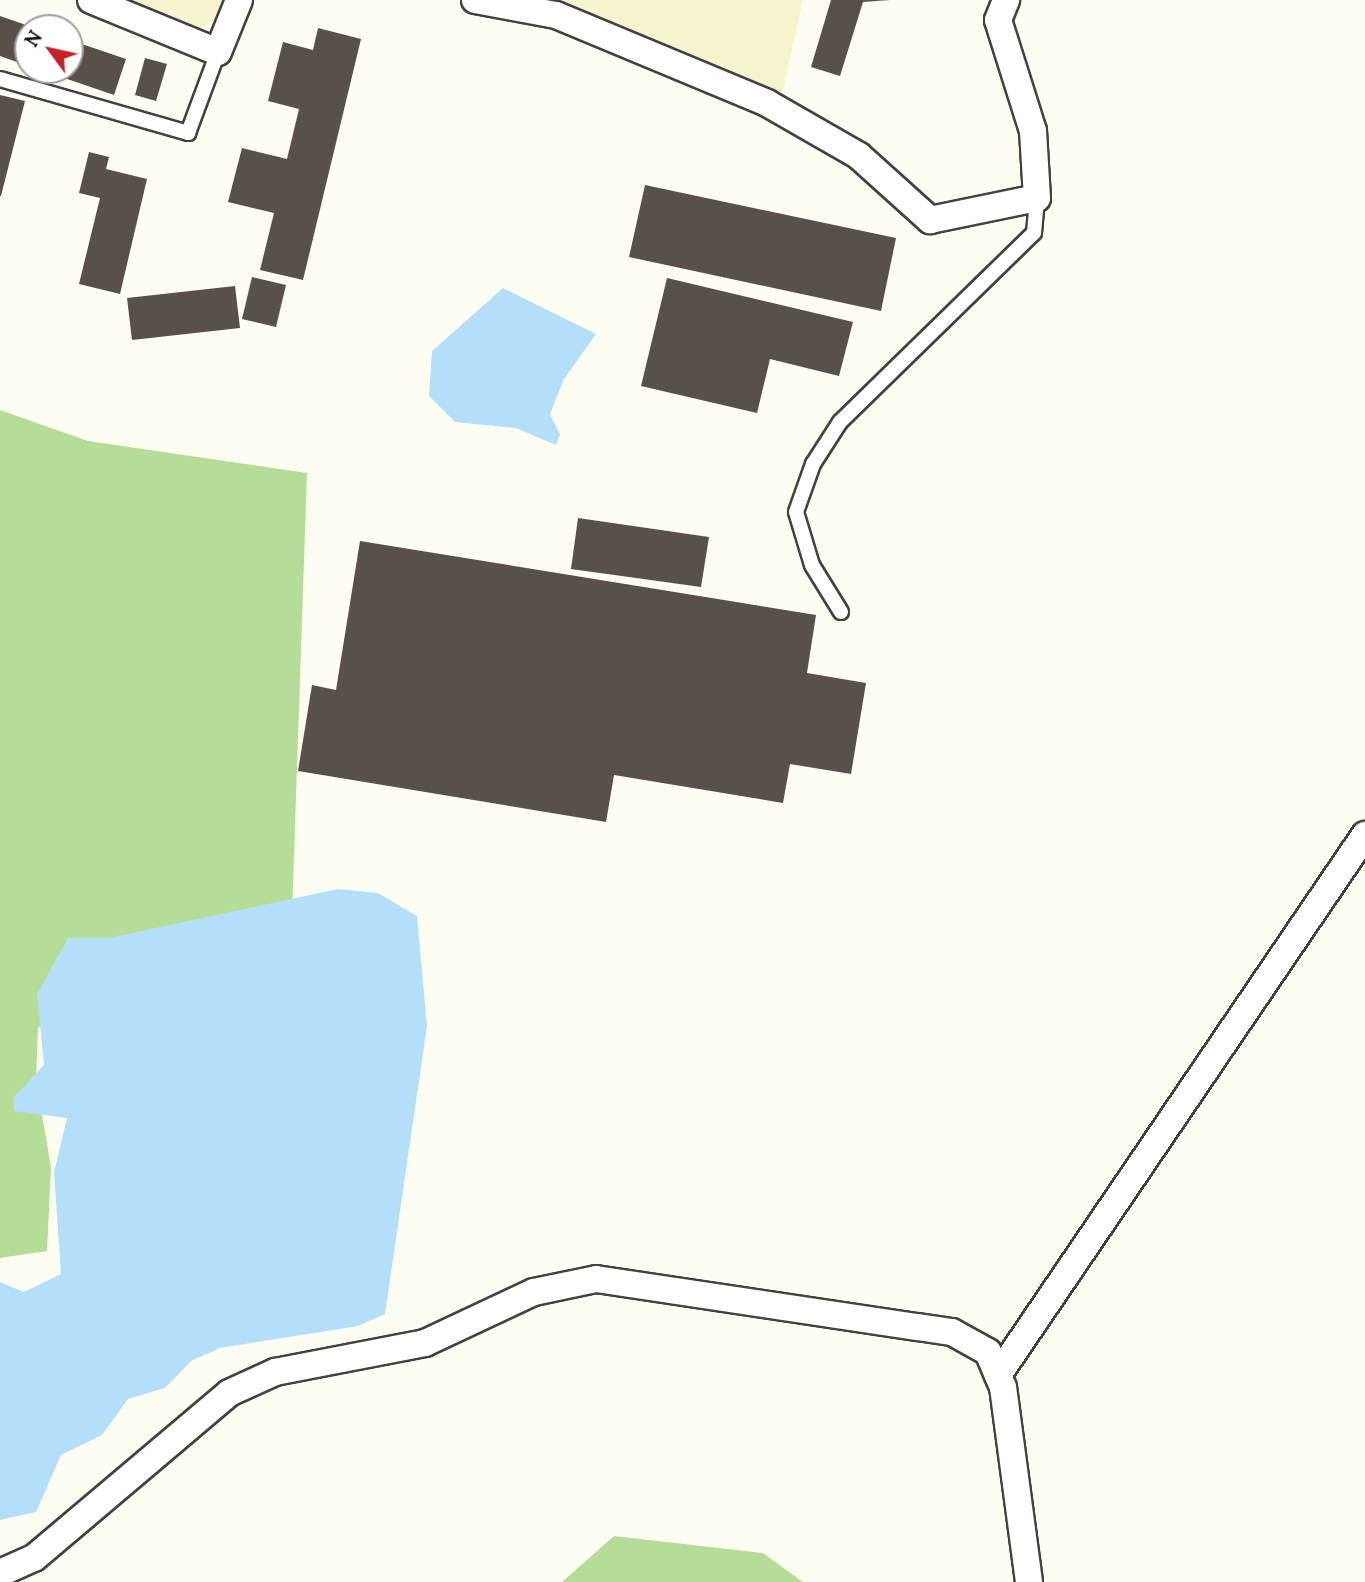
<!DOCTYPE html>
<style>
body{margin:0}
#map{position:relative;width:1365px;height:1582px;overflow:hidden;background:#fffcf1;font-family:Lora,serif}
div>[style]{position:absolute}
[style*='--x']{left:calc(var(--x)*1px);top:calc(var(--y)*1px);width:calc(var(--w)*1px);rotate:calc(var(--a)*1deg)}
.farmland>*{inset:0;background:#f6f3cf}
.forest>*{inset:0;background:#b6dd97}
.water>*{inset:0;background:#b3dff9}
.building>*{inset:0;background:#58504b}
.roads{filter:drop-shadow(2px 0 #424242) drop-shadow(-2px 0 #424242) drop-shadow(0 2px #424242) drop-shadow(0 -2px #424242)}
.service>*{height:14px;margin:-7px;padding:0 7px;transform-origin:7px;border-radius:7px;background:#fff}
.minor>*{height:26px;margin:-13px;padding:0 13px;transform-origin:13px;border-radius:13px;background:#fff}
span{translate:-50% -50%;white-space:nowrap;text-align:center;line-height:1.15;-webkit-text-stroke:7px #fff;paint-order:stroke}
.north{position:absolute;left:14px;top:14px;width:70px;height:70px;box-sizing:border-box;background:#fff;border:2px solid #9f9f9f;border-radius:50%;rotate:303deg;font-size:19px;font-weight:700;line-height:28px;text-align:center;color:#0f0f0f}
.north::after{content:'';display:block;margin:auto;width:24px;height:32px;background:#c62028;clip-path:polygon(50% 0,100% 100%,50% 72%,0 100%)}
</style>
<div id="map">
<div class="farmland">
<i style="clip-path:polygon(112px 0,222px 0,215px 20px,196px 30px)"></i>
<i style="clip-path:polygon(561px 0,803px 0,781px 99px)"></i>
</div>
<div class="forest">
<i style="clip-path:polygon(0 410px,88px 441px,307px 473px,292px 914px,66px 1000px,38px 1028px,36px 1079px,51px 1167px,47px 1251px,0 1258px)"></i>
<i style="clip-path:polygon(614px 1536px,763px 1553px,803px 1582px,562px 1582px)"></i>
</div>
<div class="water">
<i style="clip-path:polygon(503px 288px,596px 334px,564px 379px,550px 414px,560px 435px,556px 445px,516px 428px,455px 422px,429px 396px,432px 351px)"></i>
<i style="clip-path:polygon(338px 889px,378px 893px,417px 916px,427px 1026px,385px 1314px,358px 1326px,220px 1348px,191px 1361px,165px 1388px,128px 1399px,102px 1435px,61px 1455px,36px 1512px,0 1520px,0 1282px,24px 1292px,61px 1274px,54px 1172px,67px 1118px,14px 1111px,14px 1097px,44px 1065px,37px 994px,68px 938px,109px 938px)"></i>
</div>
<div class="building">
<i style="clip-path:polygon(831px 0,890px 0,863px 2px,840px 76px,811px 67px)"></i>
<i style="clip-path:polygon(0 16px,35px 28px,28px 28px,28px 66px,0 56px)"></i>
<i style="clip-path:polygon(318px 28px,361px 39px,303px 280px,260px 270px,274px 213px,228px 202px,242px 148px,287px 159px,299px 109px,268px 101px,283px 42px,313px 50px)"></i>
<i style="clip-path:polygon(70px 40px,126px 59px,114px 95px,41px 70px,70px 70px)"></i>
<i style="clip-path:polygon(145px 58px,167px 64px,156px 101px,135px 95px)"></i>
<i style="clip-path:polygon(0 95px,25px 101px,1px 196px,0 196px)"></i>
<i style="clip-path:polygon(89px 152px,109px 157px,106px 169px,147px 179px,120px 294px,79px 284px,100px 198px,79px 193px)"></i>
<i style="clip-path:polygon(645px 185px,896px 238px,881px 311px,629px 257px)"></i>
<i style="clip-path:polygon(252px 277px,286px 285px,276px 327px,242px 319px)"></i>
<i style="clip-path:polygon(667px 278px,853px 322px,839px 376px,770px 359px,757px 413px,641px 386px)"></i>
<i style="clip-path:polygon(235px 286px,240px 328px,132px 340px,127px 298px)"></i>
<i style="clip-path:polygon(578px 518px,709px 537px,701px 587px,571px 569px)"></i>
<i style="clip-path:polygon(360px 541px,816px 615px,807px 673px,866px 683px,851px 774px,790px 764px,783px 803px,614px 775px,606px 822px,298px 771px,312px 685px,336px 690px)"></i>
</div>
<div class="roads">
<div class="service">
<i style="--x:0;--y:79;--w:196;--a:16"></i>
<i style="--x:188;--y:133;--w:86;--a:-69.7"></i>
<i style="--x:841;--y:612;--w:55;--a:-121.7"></i>
<i style="--x:812;--y:565;--w:55;--a:-106.8"></i>
<i style="--x:796;--y:512;--w:51;--a:-70.5"></i>
<i style="--x:813;--y:464;--w:50;--a:-57.3"></i>
<i style="--x:840;--y:422;--w:271;--a:-44.3"></i>
<i style="--x:1034;--y:233;--w:35;--a:-85"></i>
</div>
<div class="minor">
<i style="--x:91;--y:0;--w:137;--a:22.3"></i>
<i style="--x:218;--y:52;--w:56;--a:-68"></i>
<i style="--x:475;--y:0;--w:82;--a:10.5"></i>
<i style="--x:556;--y:15;--w:229;--a:22.6"></i>
<i style="--x:767;--y:103;--w:106;--a:29.9"></i>
<i style="--x:859;--y:156;--w:96;--a:42"></i>
<i style="--x:930;--y:220;--w:109;--a:-11.6"></i>
<i style="--x:1037;--y:198;--w:67;--a:-93.4"></i>
<i style="--x:1033;--y:131;--w:116;--a:-107.5"></i>
<i style="--x:998;--y:20;--w:22;--a:-68"></i>
<i style="--x:998;--y:1375;--w:653;--a:-55.8"></i>
<i style="--x:0;--y:1573;--w:37;--a:-24"></i>
<i style="--x:34;--y:1558;--w:255;--a:-40.2"></i>
<i style="--x:229;--y:1393;--w:51;--a:-24.5"></i>
<i style="--x:275;--y:1372;--w:153;--a:-10.9"></i>
<i style="--x:425;--y:1343;--w:120;--a:-25.1"></i>
<i style="--x:534;--y:1292;--w:63;--a:-11.8"></i>
<i style="--x:596;--y:1279;--w:360;--a:8.5"></i>
<i style="--x:952;--y:1332;--w:41;--a:29.1"></i>
<i style="--x:988;--y:1352;--w:38;--a:67"></i>
<i style="--x:1003;--y:1387;--w:197;--a:82.4"></i>
</div>
</div>
<div class="north">N</div>
</div>
